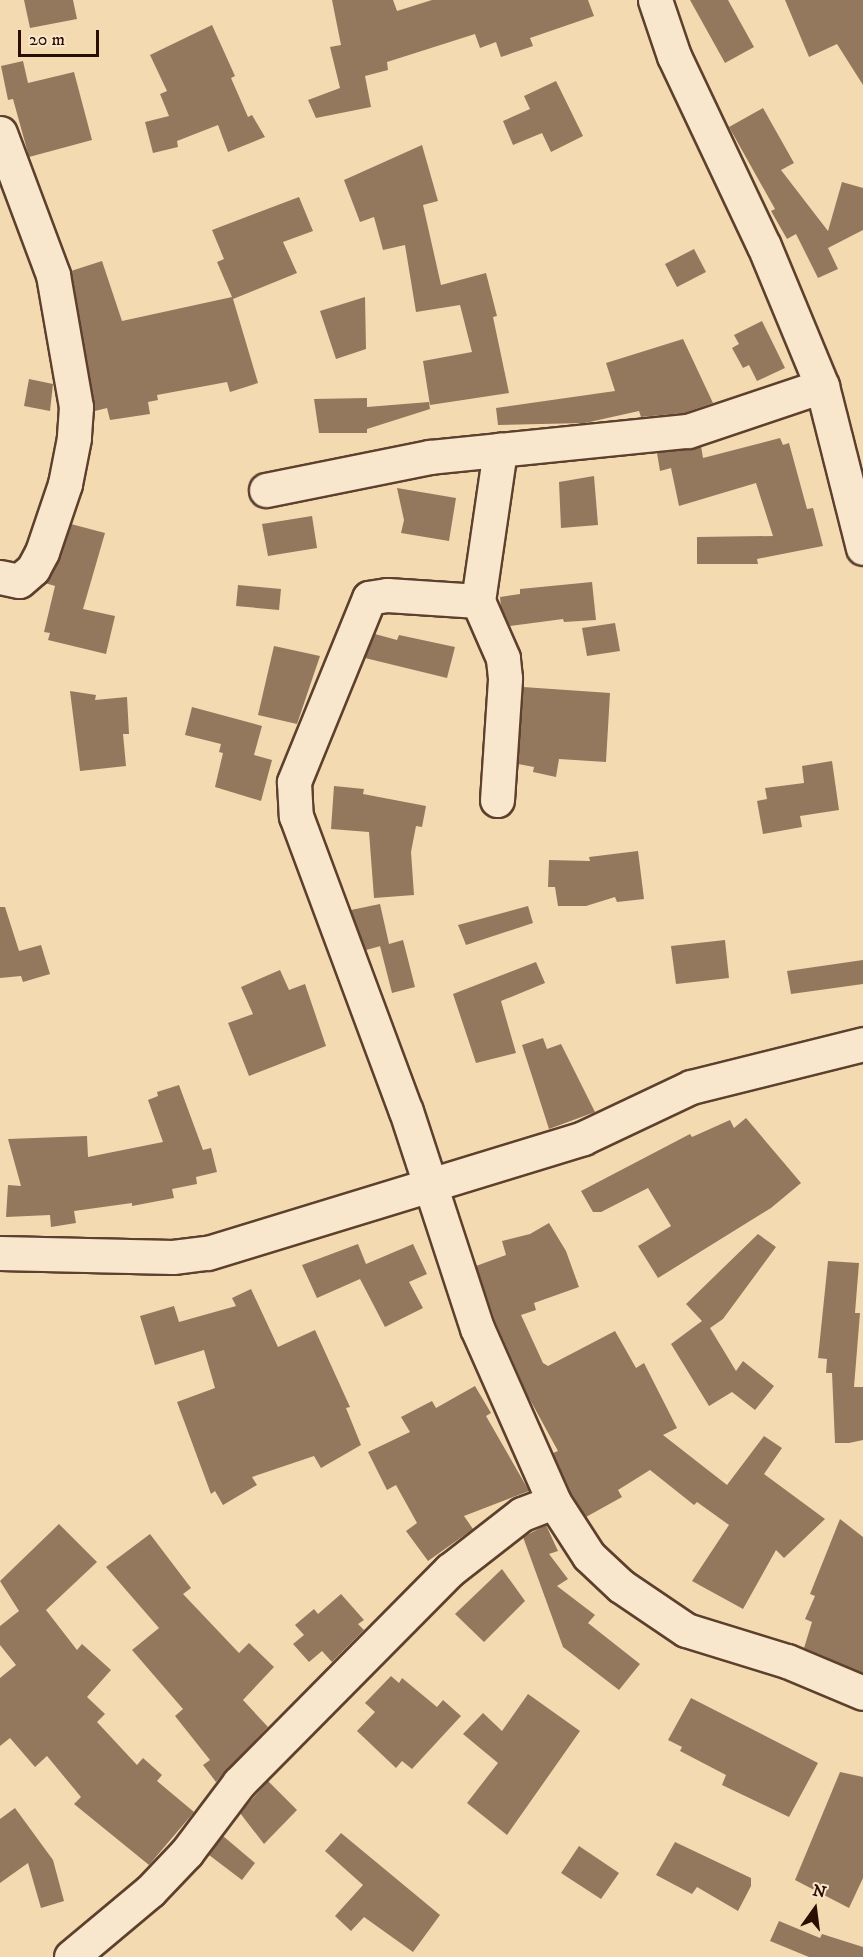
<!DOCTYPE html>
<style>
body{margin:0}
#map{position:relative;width:863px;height:1957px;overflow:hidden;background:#f4dab1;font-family:"IM FELL DW Pica",serif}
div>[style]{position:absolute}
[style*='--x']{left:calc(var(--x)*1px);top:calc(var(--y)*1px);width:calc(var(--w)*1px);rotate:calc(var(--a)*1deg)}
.building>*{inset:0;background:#94785d}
.roads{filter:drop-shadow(2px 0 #5d402d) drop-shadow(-2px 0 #5d402d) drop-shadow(0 2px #5d402d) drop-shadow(0 -2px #5d402d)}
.minor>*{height:33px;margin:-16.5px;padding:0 16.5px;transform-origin:16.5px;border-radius:16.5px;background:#f8e7cc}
span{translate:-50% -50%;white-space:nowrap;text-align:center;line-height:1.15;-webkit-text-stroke:5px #f8e7cc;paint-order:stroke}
.north{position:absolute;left:785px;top:1879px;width:60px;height:60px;-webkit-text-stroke:4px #f8e7cc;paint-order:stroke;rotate:14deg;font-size:16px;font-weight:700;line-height:24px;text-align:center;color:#2b0d01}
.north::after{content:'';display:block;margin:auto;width:21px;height:27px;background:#2b0d01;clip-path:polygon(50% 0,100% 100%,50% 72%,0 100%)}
.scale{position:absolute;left:18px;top:30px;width:81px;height:27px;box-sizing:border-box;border:3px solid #2b0d01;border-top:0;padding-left:8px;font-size:18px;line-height:21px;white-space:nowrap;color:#2b0d01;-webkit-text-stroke:4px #f8e7cc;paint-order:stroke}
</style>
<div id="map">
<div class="building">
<i style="clip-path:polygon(24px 0,73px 0,77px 19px,30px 28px)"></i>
<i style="clip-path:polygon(332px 0,393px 0,397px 11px,432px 0,588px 0,594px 16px,530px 38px,533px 46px,501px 57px,496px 42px,480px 48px,475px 34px,387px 62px,388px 70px,365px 76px,371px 107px,316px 118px,308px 100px,340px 88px,330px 47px,341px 45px)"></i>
<i style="clip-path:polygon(690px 0,728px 0,754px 47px,725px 63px)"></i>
<i style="clip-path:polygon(785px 0,863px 0,863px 85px,837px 44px,809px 57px)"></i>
<i style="clip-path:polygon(212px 25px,235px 76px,231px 78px,248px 117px,252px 115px,265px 137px,228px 152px,218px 125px,177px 141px,178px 147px,153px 153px,145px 122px,169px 116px,160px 94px,167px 91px,150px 55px)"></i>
<i style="clip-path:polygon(23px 61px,28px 83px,74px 72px,92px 140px,29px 157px,13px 99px,8px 100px,1px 66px)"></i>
<i style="clip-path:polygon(556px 81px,583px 136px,551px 152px,542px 133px,513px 145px,503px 121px,530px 109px,524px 96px)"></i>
<i style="clip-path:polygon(763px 108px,794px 163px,781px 170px,828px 231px,842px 182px,863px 188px,863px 230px,828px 248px,838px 269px,818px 278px,796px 234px,787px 239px,771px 211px,775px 209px,729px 127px)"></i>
<i style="clip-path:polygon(422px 145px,438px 201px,423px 205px,441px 285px,486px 273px,497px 316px,493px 317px,509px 393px,430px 405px,423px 361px,472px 352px,460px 305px,416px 312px,405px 245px,383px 250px,374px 217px,360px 222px,344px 180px)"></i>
<i style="clip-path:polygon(299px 197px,313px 231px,283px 242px,297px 273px,233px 299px,258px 383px,230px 392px,227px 382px,157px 395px,158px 400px,148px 402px,150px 414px,110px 420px,107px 408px,95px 411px,71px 271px,102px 261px,122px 321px,232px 297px,217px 262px,224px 259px,212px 230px)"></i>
<i style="clip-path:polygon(694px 249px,706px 272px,677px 287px,665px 264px)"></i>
<i style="clip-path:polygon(365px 297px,366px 349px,336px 359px,320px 311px)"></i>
<i style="clip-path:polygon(762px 321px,785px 368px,757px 381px,749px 365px,743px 368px,732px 348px,739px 344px,734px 335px)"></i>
<i style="clip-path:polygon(683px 339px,713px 403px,684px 413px,641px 417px,639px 411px,585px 423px,498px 425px,496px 408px,615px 391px,606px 363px)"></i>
<i style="clip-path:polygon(29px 379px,53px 384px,50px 411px,24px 406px)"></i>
<i style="clip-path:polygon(367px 398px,367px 407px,429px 402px,430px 409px,367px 429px,367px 433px,319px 433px,314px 399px)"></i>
<i style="clip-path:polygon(780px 438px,783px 445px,789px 443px,807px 509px,813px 508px,823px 546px,757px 559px,758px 564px,697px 564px,697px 537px,773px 536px,756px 483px,679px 506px,671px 468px,660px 471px,657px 453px,701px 446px,703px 458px)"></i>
<i style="clip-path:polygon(594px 476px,598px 525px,561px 528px,559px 482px)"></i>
<i style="clip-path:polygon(397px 488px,456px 498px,449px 541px,401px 533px,404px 520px)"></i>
<i style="clip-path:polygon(312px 516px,317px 548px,268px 556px,262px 524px)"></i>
<i style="clip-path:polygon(71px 524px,105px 533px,83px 609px,115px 616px,106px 654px,48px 640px,50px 633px,44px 632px,55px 586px,45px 583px,59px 561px)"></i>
<i style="clip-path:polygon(592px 582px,596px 620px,564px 622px,563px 619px,510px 626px,501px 607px,500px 597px,520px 594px,520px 589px)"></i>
<i style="clip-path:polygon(238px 585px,281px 589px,279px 610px,236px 606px)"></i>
<i style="clip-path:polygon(615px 623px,620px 651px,587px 656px,582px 628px)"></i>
<i style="clip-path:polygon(375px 634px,397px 640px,399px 635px,455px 647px,447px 678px,365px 658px)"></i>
<i style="clip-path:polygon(274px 646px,320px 656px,297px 724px,258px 715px)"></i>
<i style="clip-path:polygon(523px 687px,610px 693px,606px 762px,559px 759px,556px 777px,533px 772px,534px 767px,518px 764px)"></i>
<i style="clip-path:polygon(70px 691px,96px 695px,95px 700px,127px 697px,129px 734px,123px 734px,126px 766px,80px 771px)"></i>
<i style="clip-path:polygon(192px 707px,262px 726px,254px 755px,272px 760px,261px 801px,215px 787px,223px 753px,219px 752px,221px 744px,185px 735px)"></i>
<i style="clip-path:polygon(832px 761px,839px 810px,800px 816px,802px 827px,763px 834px,757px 801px,767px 799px,765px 788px,804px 783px,802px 766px)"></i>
<i style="clip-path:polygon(334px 786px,364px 789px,363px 794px,426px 806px,422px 827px,416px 826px,411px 852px,414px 895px,374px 898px,369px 832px,331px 829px)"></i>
<i style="clip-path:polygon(638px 851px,644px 899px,617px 902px,615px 897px,586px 906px,558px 906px,555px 887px,548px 887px,549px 860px,590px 861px,589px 857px)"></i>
<i style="clip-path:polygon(380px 904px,389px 944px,403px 940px,415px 987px,392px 993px,380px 946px,388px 944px,366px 950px,351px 910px)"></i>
<i style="clip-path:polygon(528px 906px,533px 923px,466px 945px,458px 925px)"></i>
<i style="clip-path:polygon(0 907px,5px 907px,19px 951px,41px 945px,50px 974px,23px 982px,21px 976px,0 978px)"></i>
<i style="clip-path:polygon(725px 940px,729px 978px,676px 984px,671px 946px)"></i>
<i style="clip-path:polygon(863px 960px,863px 984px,791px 994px,787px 971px)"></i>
<i style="clip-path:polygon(536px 962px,545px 983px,501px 1001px,516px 1053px,476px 1063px,453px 994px)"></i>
<i style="clip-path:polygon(280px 970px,289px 990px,305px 984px,326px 1046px,249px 1076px,228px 1023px,253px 1014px,241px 987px)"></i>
<i style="clip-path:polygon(543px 1038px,547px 1049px,561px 1044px,595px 1112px,549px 1129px,522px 1045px)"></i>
<i style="clip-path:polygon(179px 1085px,203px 1150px,211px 1148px,217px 1172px,196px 1177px,197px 1184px,172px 1189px,174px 1198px,132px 1206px,132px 1203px,74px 1211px,76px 1223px,51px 1227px,50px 1215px,6px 1217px,8px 1185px,21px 1186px,8px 1139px,87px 1136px,88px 1157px,163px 1142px,148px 1100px,158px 1096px,157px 1092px)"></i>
<i style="clip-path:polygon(746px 1118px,801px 1183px,771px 1208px,658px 1278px,638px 1246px,671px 1226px,648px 1188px,601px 1212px,593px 1212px,581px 1191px,690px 1134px,692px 1137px,730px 1120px,734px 1128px)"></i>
<i style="clip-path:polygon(549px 1223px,566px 1251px,579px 1287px,534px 1303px,536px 1310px,521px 1315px,543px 1363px,548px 1366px,615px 1331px,636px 1368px,644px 1363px,677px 1428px,663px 1435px,727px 1485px,764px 1436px,782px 1448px,764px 1474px,825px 1519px,784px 1558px,776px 1550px,743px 1609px,692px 1581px,729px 1525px,697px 1502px,694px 1505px,650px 1470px,618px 1490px,622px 1497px,586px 1517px,571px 1493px,553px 1453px,558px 1451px,528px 1396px,495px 1321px,476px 1266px,506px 1255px,502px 1241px,530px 1234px)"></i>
<i style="clip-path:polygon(758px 1234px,776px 1247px,723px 1319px,710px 1328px,736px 1371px,743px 1361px,774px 1386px,755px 1410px,732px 1392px,709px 1406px,671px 1344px,702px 1321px,686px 1304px)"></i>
<i style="clip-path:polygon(358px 1244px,366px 1264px,413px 1244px,427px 1274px,409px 1282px,423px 1308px,385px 1327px,360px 1279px,317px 1298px,302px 1265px)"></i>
<i style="clip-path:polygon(828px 1261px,859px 1263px,855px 1313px,860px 1313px,854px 1387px,863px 1387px,863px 1440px,849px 1443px,835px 1443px,832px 1373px,826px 1373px,827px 1359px,818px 1358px)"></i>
<i style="clip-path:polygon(251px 1289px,278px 1347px,315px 1330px,350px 1407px,346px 1408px,361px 1445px,321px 1468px,314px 1456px,252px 1477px,257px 1485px,223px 1505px,215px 1491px,211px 1494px,177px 1402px,215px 1388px,204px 1350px,155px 1365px,140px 1316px,174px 1306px,179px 1322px,236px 1306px,232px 1298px)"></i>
<i style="clip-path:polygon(475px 1386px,491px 1413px,486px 1416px,529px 1491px,464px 1516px,473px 1529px,428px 1561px,406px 1531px,417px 1523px,396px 1485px,387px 1490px,368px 1452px,410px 1432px,401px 1417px,432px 1401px,436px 1408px)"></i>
<i style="clip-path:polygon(840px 1519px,863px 1537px,863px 1673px,804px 1648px,812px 1622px,805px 1619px,815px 1596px,810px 1594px)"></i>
<i style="clip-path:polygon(59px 1524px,97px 1562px,46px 1610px,77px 1650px,82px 1644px,111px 1670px,87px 1697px,105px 1714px,97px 1722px,137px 1765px,143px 1758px,162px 1775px,157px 1781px,194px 1812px,149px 1865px,74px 1804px,81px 1797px,47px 1756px,35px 1767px,10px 1738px,0 1746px,0 1678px,16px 1665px,0 1645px,0 1626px,19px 1611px,0 1581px)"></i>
<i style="clip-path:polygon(546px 1525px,558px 1551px,549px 1554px,568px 1579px,557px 1586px,595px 1615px,588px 1623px,640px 1664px,619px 1690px,563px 1647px,523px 1537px)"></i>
<i style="clip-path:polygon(150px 1534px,191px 1588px,183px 1594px,239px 1653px,249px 1643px,274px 1667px,243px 1700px,268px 1727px,216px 1782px,203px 1765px,210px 1760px,175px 1716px,183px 1709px,132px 1650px,159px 1628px,106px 1567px)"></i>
<i style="clip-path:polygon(502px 1569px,525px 1601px,484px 1642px,455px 1614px)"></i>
<i style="clip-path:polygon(341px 1594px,364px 1620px,358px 1624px,364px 1630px,332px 1662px,322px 1651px,309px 1662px,293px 1644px,304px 1635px,295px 1625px,314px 1609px,318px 1614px)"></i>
<i style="clip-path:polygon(391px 1676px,399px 1683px,402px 1678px,437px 1707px,443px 1700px,461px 1716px,412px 1769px,402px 1761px,396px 1768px,357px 1731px,375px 1712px,365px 1703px)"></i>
<i style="clip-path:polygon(528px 1694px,580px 1731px,507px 1835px,467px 1803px,498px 1763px,463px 1734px,483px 1713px,502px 1731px)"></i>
<i style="clip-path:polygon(691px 1698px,818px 1763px,789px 1817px,722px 1785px,726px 1775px,680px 1751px,682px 1747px,668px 1740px)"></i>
<i style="clip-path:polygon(840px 1772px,863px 1777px,863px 1878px,849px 1908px,795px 1880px)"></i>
<i style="clip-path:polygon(268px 1781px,297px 1810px,264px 1844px,240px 1813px)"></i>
<i style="clip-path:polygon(15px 1808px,53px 1860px,64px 1901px,41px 1908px,28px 1863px,0 1883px,0 1819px)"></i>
<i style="clip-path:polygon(341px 1833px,440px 1915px,413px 1952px,364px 1917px,351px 1931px,335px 1916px,363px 1885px,325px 1851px)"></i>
<i style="clip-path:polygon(223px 1836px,255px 1863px,242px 1880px,209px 1855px)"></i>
<i style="clip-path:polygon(675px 1842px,751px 1878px,751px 1886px,738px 1911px,697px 1887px,692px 1894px,656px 1875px)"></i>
<i style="clip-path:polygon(579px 1846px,619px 1873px,601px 1899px,561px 1873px)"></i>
<i style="clip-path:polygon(779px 1921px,820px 1938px,822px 1934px,863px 1947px,863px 1957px,809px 1957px,770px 1941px)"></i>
</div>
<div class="roads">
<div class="minor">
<i style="--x:655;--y:0;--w:59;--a:71.3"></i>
<i style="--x:674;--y:56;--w:210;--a:64.7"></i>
<i style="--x:764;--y:246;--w:152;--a:67.5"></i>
<i style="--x:822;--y:386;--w:167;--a:75.8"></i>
<i style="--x:0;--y:133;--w:152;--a:69.5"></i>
<i style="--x:53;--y:275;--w:134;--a:80.1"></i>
<i style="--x:76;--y:407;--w:31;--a:94"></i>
<i style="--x:74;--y:438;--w:47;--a:101.1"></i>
<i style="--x:65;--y:484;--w:72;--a:108.7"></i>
<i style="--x:42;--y:552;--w:19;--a:118"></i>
<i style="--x:33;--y:569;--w:18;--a:139"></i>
<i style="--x:19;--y:581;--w:19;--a:-168"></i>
<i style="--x:266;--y:490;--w:167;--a:-11.4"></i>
<i style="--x:430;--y:457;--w:259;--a:-5.8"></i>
<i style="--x:688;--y:431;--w:141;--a:-18.6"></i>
<i style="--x:478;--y:601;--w:91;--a:-176.2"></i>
<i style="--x:387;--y:595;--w:18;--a:171"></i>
<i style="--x:369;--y:598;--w:199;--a:112.2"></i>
<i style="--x:294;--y:782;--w:34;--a:87"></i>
<i style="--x:296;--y:816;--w:315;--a:69.6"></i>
<i style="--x:406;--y:1111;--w:228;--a:71.9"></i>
<i style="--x:477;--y:1328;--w:190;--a:66.1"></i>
<i style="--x:554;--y:1502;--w:64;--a:57.1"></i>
<i style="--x:589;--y:1556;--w:44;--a:43.2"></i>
<i style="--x:621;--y:1586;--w:78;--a:34.1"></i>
<i style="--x:686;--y:1630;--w:106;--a:17.1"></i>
<i style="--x:787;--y:1661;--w:82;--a:22.8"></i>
<i style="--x:497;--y:800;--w:122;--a:-86.2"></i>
<i style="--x:505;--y:678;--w:20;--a:-96"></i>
<i style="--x:503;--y:658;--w:62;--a:-113.7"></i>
<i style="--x:478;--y:601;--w:153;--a:-81.7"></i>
<i style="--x:0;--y:1253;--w:173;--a:1.3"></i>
<i style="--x:173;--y:1257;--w:35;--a:-7"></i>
<i style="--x:208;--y:1253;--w:392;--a:-17"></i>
<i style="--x:583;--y:1138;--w:119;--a:-25.3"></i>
<i style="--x:691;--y:1087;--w:177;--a:-14"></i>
<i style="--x:71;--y:1957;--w:103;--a:-39.9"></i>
<i style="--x:150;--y:1891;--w:54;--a:-46.5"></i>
<i style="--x:187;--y:1852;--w:86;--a:-53"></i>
<i style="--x:239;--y:1783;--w:300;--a:-45.3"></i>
<i style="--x:450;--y:1570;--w:91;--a:-37.9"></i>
<i style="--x:522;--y:1514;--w:34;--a:-21"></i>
</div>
</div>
<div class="north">N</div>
<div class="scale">20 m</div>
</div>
